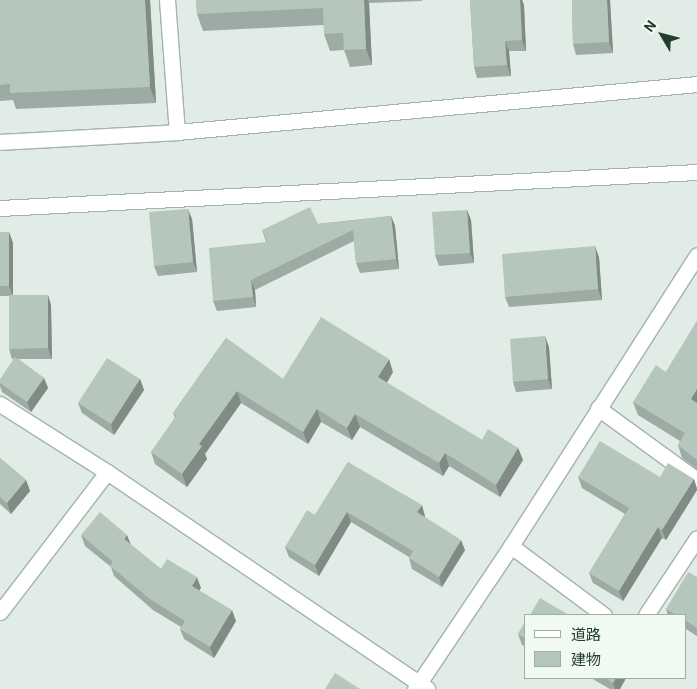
<!DOCTYPE html>
<meta charset="utf-8">
<style>
body{margin:0}
#map{position:relative;width:697px;height:689px;overflow:hidden;background:#e0ece5;font-family:Roboto,"Noto Sans JP",sans-serif}
div>[style]{position:absolute}
[style*='--x']{left:calc(var(--x)*1px);top:calc(var(--y)*1px);width:calc(var(--w)*1px);rotate:calc(var(--a)*1deg)}
.roads{filter:drop-shadow(1px 0 #a2b4ab) drop-shadow(-1px 0 #a2b4ab) drop-shadow(0 1px #a2b4ab) drop-shadow(0 -1px #a2b4ab)}
.minor>*{height:15px;margin:-7.5px;padding:0 7.5px;transform-origin:7.5px;border-radius:7.5px;background:#fff}
.wall>*{inset:0;background:#9caba3}
.shaded-wall>*{inset:0;background:#7f8b84}
.building>*{inset:0;background:#b5c7bd}
span{translate:-50% -50%;white-space:nowrap;text-align:center;line-height:1.15;-webkit-text-stroke:4px #f1f9f3;paint-order:stroke}
.legend{position:absolute;left:524px;top:614px;width:162px;height:65px;box-sizing:border-box;background:#f1f9f3;border:1px solid #9daea5;margin:0;padding:6px 9px;list-style:none;font-size:15px;color:#1f3e30}
.legend li{display:flex;align-items:center;gap:10px;height:25px}
.legend b{width:25px;border:1px solid #9daea5}
.north{position:absolute;left:637px;top:10px;width:50px;height:50px;-webkit-text-stroke:4px #f1f9f3;paint-order:stroke;rotate:307deg;font-size:14px;font-weight:700;line-height:20px;text-align:center;color:#1f3e30}
.north::after{content:'';display:block;margin:auto;width:18px;height:22px;background:#1f3e30;clip-path:polygon(50% 0,100% 100%,50% 72%,0 100%)}
</style>
<div id="map">
<div class="roads">
<div class="minor">
<i style="--x:167;--y:0;--w:132;--a:85.7"></i>
<i style="--x:0;--y:142;--w:177;--a:-3.2"></i>
<i style="--x:177;--y:132;--w:522;--a:-5.27"></i>
<i style="--x:0;--y:208;--w:698;--a:-2.96"></i>
<i style="--x:0;--y:404;--w:127;--a:32.4"></i>
<i style="--x:107;--y:472;--w:387;--a:34.1"></i>
<i style="--x:598;--y:408;--w:122;--a:36"></i>
<i style="--x:511;--y:546;--w:116;--a:36.6"></i>
<i style="--x:0;--y:612;--w:176;--a:-52.6"></i>
<i style="--x:646;--y:615;--w:92;--a:-56.5"></i>
<i style="--x:415;--y:689;--w:172;--a:-56.1"></i>
<i style="--x:511;--y:546;--w:345;--a:-57.4"></i>
</div>
</div>
<div class="wall">
<i style="clip-path:polygon(0 0,150px 0,156px 103px,16px 109px,13px 100px,0 101px)"></i>
<i style="clip-path:polygon(196px 0,422px 0,422px 1px,369px 3px,372px 65px,350px 67px,344px 50px,330px 51px,324px 34px,324px 25px,203px 31px,197px 14px)"></i>
<i style="clip-path:polygon(470px 0,522px 0,524px 5px,526px 51px,509px 51px,511px 76px,477px 78px,474px 67px)"></i>
<i style="clip-path:polygon(572px 0,610px 0,613px 53px,576px 55px,573px 44px)"></i>
<i style="clip-path:polygon(467px 210px,471px 220px,474px 263px,439px 266px,435px 255px)"></i>
<i style="clip-path:polygon(391px 216px,395px 226px,399px 269px,360px 273px,356px 263px,354px 241px,255px 290px,256px 307px,217px 311px,213px 301px,266px 242px,262px 230px)"></i>
<i style="clip-path:polygon(192px 219px,197px 272px,158px 276px,154px 266px)"></i>
<i style="clip-path:polygon(0 232px,9px 232px,13px 243px,13px 295px,48px 295px,51px 305px,52px 359px,18px 359px,44px 378px,48px 388px,31px 412px,2px 392px,0 386px,0 380px,14px 359px,12px 359px,9px 349px,9px 296px,0 296px)"></i>
<i style="clip-path:polygon(599px 257px,602px 300px,509px 307px,505px 297px)"></i>
<i style="clip-path:polygon(697px 321px,697px 469px,682px 458px,678px 445px,680px 441px,638px 415px,633px 402px,666px 372px)"></i>
<i style="clip-path:polygon(226px 338px,283px 379px,393px 372px,387px 383px,482px 440px,518px 448px,523px 460px,500px 497px,449px 466px,443px 476px,360px 427px,352px 440px,321px 422px,308px 444px,241px 403px,205px 454px,207px 459px,187px 487px,155px 464px,151px 452px,175px 418px,173px 413px)"></i>
<i style="clip-path:polygon(549px 347px,552px 389px,516px 392px,513px 382px)"></i>
<i style="clip-path:polygon(140px 379px,144px 390px,114px 435px,82px 413px,78px 403px)"></i>
<i style="clip-path:polygon(0 458px,26px 480px,30px 491px,11px 514px,0 504px)"></i>
<i style="clip-path:polygon(348px 462px,425px 516px,425px 517px,465px 550px,442px 587px,412px 569px,409px 558px,409px 557px,351px 522px,319px 576px,289px 557px,285px 547px,315px 515px)"></i>
<i style="clip-path:polygon(578px 477px,660px 477px,694px 479px,697px 488px,697px 490px,666px 540px,662px 538px,623px 601px,593px 583px,589px 573px,625px 514px,582px 488px)"></i>
<i style="clip-path:polygon(81px 535px,130px 544px,161px 569px,201px 588px,199px 590px,236px 621px,214px 658px,184px 639px,180px 629px,181px 627px,153px 610px,114px 576px,111px 567px,85px 546px)"></i>
<i style="clip-path:polygon(697px 577px,697px 636px,686px 629px,686px 615px,668px 615px,666px 609px)"></i>
<i style="clip-path:polygon(526px 621px,526px 647px,522px 645px,518px 634px)"></i>
<i style="clip-path:polygon(591px 678px,626px 678px,620px 689px,610px 689px)"></i>
</div>
<div class="shaded-wall">
<i style="clip-path:polygon(145px 0,150px 0,156px 103px,150px 87px)"></i>
<i style="clip-path:polygon(364px 0,368px 0,369px 3px,372px 65px,366px 49px)"></i>
<i style="clip-path:polygon(520px 0,522px 0,524px 5px,526px 51px,522px 40px)"></i>
<i style="clip-path:polygon(607px 0,610px 0,613px 53px,609px 42px)"></i>
<i style="clip-path:polygon(505px 41px,509px 51px,511px 76px,507px 65px)"></i>
<i style="clip-path:polygon(188px 209px,192px 219px,197px 272px,193px 262px)"></i>
<i style="clip-path:polygon(467px 210px,471px 220px,474px 263px,470px 253px)"></i>
<i style="clip-path:polygon(391px 216px,395px 226px,399px 269px,396px 259px)"></i>
<i style="clip-path:polygon(9px 232px,13px 243px,13px 296px,9px 286px)"></i>
<i style="clip-path:polygon(595px 246px,599px 257px,602px 300px,598px 289px)"></i>
<i style="clip-path:polygon(251px 280px,255px 290px,256px 307px,253px 297px)"></i>
<i style="clip-path:polygon(48px 295px,51px 305px,52px 359px,48px 348px)"></i>
<i style="clip-path:polygon(545px 336px,549px 347px,552px 389px,548px 379px)"></i>
<i style="clip-path:polygon(389px 359px,393px 372px,382px 390px,378px 377px)"></i>
<i style="clip-path:polygon(44px 378px,48px 388px,31px 412px,27px 402px)"></i>
<i style="clip-path:polygon(140px 379px,144px 390px,114px 435px,111px 424px)"></i>
<i style="clip-path:polygon(697px 389px,697px 408px,691px 399px)"></i>
<i style="clip-path:polygon(237px 391px,241px 403px,205px 454px,207px 459px,187px 487px,182px 474px,199px 444px)"></i>
<i style="clip-path:polygon(317px 409px,321px 422px,308px 444px,303px 432px)"></i>
<i style="clip-path:polygon(355px 414px,360px 427px,352px 440px,347px 428px)"></i>
<i style="clip-path:polygon(518px 448px,523px 460px,500px 497px,496px 485px)"></i>
<i style="clip-path:polygon(445px 453px,449px 466px,443px 476px,439px 463px)"></i>
<i style="clip-path:polygon(694px 479px,697px 490px,666px 540px,662px 530px)"></i>
<i style="clip-path:polygon(26px 480px,30px 491px,11px 514px,7px 503px)"></i>
<i style="clip-path:polygon(422px 505px,425px 516px,421px 523px,417px 512px)"></i>
<i style="clip-path:polygon(347px 512px,351px 522px,319px 576px,315px 565px)"></i>
<i style="clip-path:polygon(658px 527px,662px 538px,623px 601px,619px 591px)"></i>
<i style="clip-path:polygon(127px 535px,131px 545px,124px 539px)"></i>
<i style="clip-path:polygon(461px 540px,465px 550px,442px 587px,439px 577px)"></i>
<i style="clip-path:polygon(197px 577px,201px 588px,195px 596px,192px 586px)"></i>
<i style="clip-path:polygon(232px 610px,236px 621px,214px 658px,210px 647px)"></i>
<i style="clip-path:polygon(616px 678px,626px 678px,620px 689px,615px 689px,613px 683px)"></i>
</div>
<div class="building">
<i style="clip-path:polygon(0 0,145px 0,150px 87px,10px 93px,10px 84px,0 85px)"></i>
<i style="clip-path:polygon(196px 0,364px 0,366px 49px,344px 50px,343px 33px,324px 34px,323px 8px,197px 14px)"></i>
<i style="clip-path:polygon(470px 0,520px 0,522px 40px,505px 41px,507px 65px,474px 67px)"></i>
<i style="clip-path:polygon(572px 0,607px 0,609px 42px,573px 44px)"></i>
<i style="clip-path:polygon(310px 207px,318px 224px,391px 216px,396px 259px,356px 263px,353px 230px,251px 280px,253px 297px,213px 301px,209px 248px,267px 242px,262px 230px)"></i>
<i style="clip-path:polygon(188px 209px,193px 262px,154px 266px,149px 212px)"></i>
<i style="clip-path:polygon(467px 210px,470px 253px,435px 255px,432px 212px)"></i>
<i style="clip-path:polygon(0 232px,9px 232px,9px 286px,0 286px)"></i>
<i style="clip-path:polygon(595px 246px,598px 289px,505px 297px,502px 254px)"></i>
<i style="clip-path:polygon(9px 295px,48px 295px,48px 348px,9px 349px)"></i>
<i style="clip-path:polygon(321px 317px,389px 359px,378px 377px,482px 440px,488px 429px,518px 448px,496px 485px,445px 453px,439px 463px,355px 414px,347px 428px,317px 409px,303px 432px,237px 391px,199px 444px,202px 446px,182px 474px,151px 452px,176px 416px,173px 413px,226px 338px,283px 379px)"></i>
<i style="clip-path:polygon(697px 321px,697px 389px,691px 399px,697px 403px,697px 460px,678px 445px,685px 433px,633px 402px,656px 365px,666px 372px)"></i>
<i style="clip-path:polygon(545px 336px,548px 379px,513px 382px,510px 339px)"></i>
<i style="clip-path:polygon(15px 357px,44px 378px,27px 402px,0 383px,0 380px)"></i>
<i style="clip-path:polygon(107px 358px,140px 379px,111px 424px,78px 403px)"></i>
<i style="clip-path:polygon(600px 441px,660px 477px,668px 463px,694px 479px,662px 530px,658px 527px,619px 591px,589px 573px,629px 508px,578px 477px)"></i>
<i style="clip-path:polygon(0 458px,26px 480px,7px 503px,0 497px)"></i>
<i style="clip-path:polygon(348px 462px,422px 505px,417px 512px,461px 540px,439px 577px,409px 558px,413px 551px,347px 512px,315px 565px,285px 547px,307px 510px,315px 515px)"></i>
<i style="clip-path:polygon(100px 512px,127px 535px,124px 539px,161px 569px,167px 559px,197px 577px,192px 586px,232px 610px,210px 647px,180px 629px,185px 621px,150px 599px,110px 566px,113px 562px,81px 535px)"></i>
<i style="clip-path:polygon(688px 572px,697px 577px,697px 628px,686px 621px,686px 615px,676px 615px,666px 609px)"></i>
<i style="clip-path:polygon(540px 598px,569px 615px,530px 615px)"></i>
<i style="clip-path:polygon(526px 621px,526px 639px,518px 634px)"></i>
<i style="clip-path:polygon(335px 673px,360px 689px,325px 689px)"></i>
<i style="clip-path:polygon(605px 678px,616px 678px,613px 683px)"></i>
</div>
<ul class="legend">
<li><b style="height:6px;background:#fff"></b>道路</li>
<li><b style="height:14px;background:#b5c7bd"></b>建物</li>
</ul>
<div class="north">N</div>
</div>
